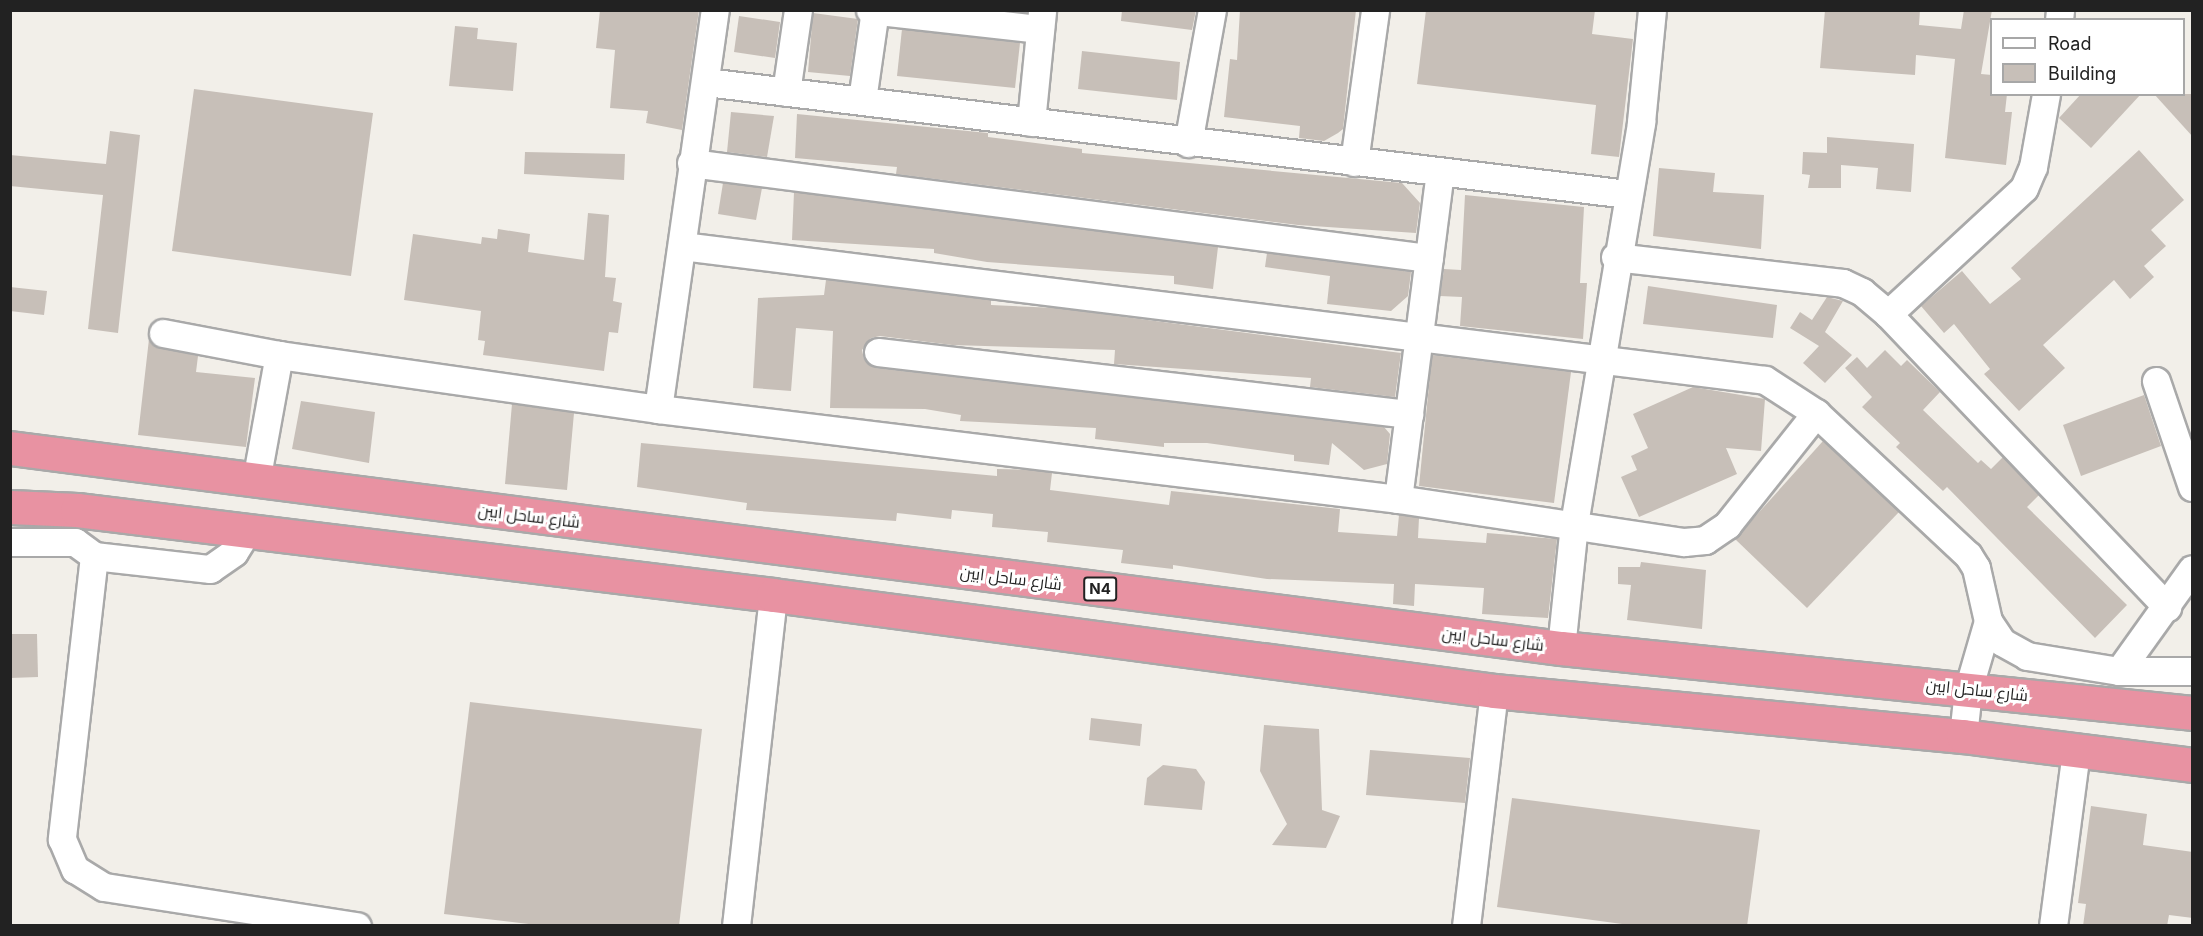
<!DOCTYPE html>
<meta charset="utf-8">
<style>
body{margin:0}
#map{position:relative;width:2203px;height:936px;overflow:hidden;background:#f2efe9;font-family:Inter,Cairo,sans-serif}
div>[style]{position:absolute}
[style*='--x']{left:calc(var(--x)*1px);top:calc(var(--y)*1px);width:calc(var(--w)*1px);rotate:calc(var(--a)*1deg)}
.building>*{inset:0;background:#c7bfb8}
.roads{filter:drop-shadow(2px 0 #a9a9a9) drop-shadow(-2px 0 #a9a9a9) drop-shadow(0 2px #a9a9a9) drop-shadow(0 -2px #a9a9a9)}
.minor>*{height:27px;margin:-13.5px;padding:0 13.5px;transform-origin:13.5px;border-radius:13.5px;background:#fff}
.highway>*{height:33px;margin:-16.5px;padding:0 16.5px;transform-origin:16.5px;border-radius:16.5px;background:#e892a2}
span{translate:-50% -50%;white-space:nowrap;text-align:center;line-height:1.15;-webkit-text-stroke:6px #fff;paint-order:stroke}
.shield-label span{padding:2px 4px;background:#fff;border:2px solid;border-radius:4px;-webkit-text-stroke-width:0}
.shield-label{font-size:15px;color:#222;font-weight:700}
.street-label{font-size:16px;color:#222}
.frame{position:absolute;inset:0;border:12px solid #222;pointer-events:none}
.legend{position:absolute;left:1990px;top:18px;width:195px;height:78px;box-sizing:border-box;background:#fff;border:2px solid #a7a7a7;margin:0;padding:8px 10px;list-style:none;font-size:18px;color:#222}
.legend li{display:flex;align-items:center;gap:12px;height:30px}
.legend b{width:30px;border:2px solid #a7a7a7}
</style>
<div id="map">
<div class="building">
<i style="clip-path:polygon(600px 10px,699px 10px,682px 130px,646px 123px,648px 111px,610px 108px,615px 50px,596px 48px)"></i>
<i style="clip-path:polygon(1122px 10px,1196px 10px,1192px 30px,1121px 21px)"></i>
<i style="clip-path:polygon(1240px 10px,1356px 10px,1343px 129px,1338px 133px,1324px 141px,1299px 138px,1300px 126px,1224px 117px,1230px 59px,1237px 60px)"></i>
<i style="clip-path:polygon(1426px 10px,1595px 10px,1592px 34px,1633px 39px,1619px 157px,1591px 154px,1596px 105px,1417px 84px)"></i>
<i style="clip-path:polygon(1825px 10px,1920px 10px,1919px 25px,1961px 29px,1964px 10px,1992px 10px,1981px 74px,1992px 75px,1992px 94px,2007px 94px,2005px 112px,2012px 112px,2006px 165px,1945px 158px,1955px 59px,1916px 55px,1915px 75px,1820px 68px)"></i>
<i style="clip-path:polygon(813px 13px,858px 19px,850px 76px,808px 72px)"></i>
<i style="clip-path:polygon(739px 16px,780px 22px,775px 58px,734px 52px)"></i>
<i style="clip-path:polygon(455px 26px,478px 28px,477px 39px,517px 43px,513px 91px,449px 86px)"></i>
<i style="clip-path:polygon(902px 29px,1020px 43px,1015px 88px,897px 76px)"></i>
<i style="clip-path:polygon(1082px 51px,1180px 62px,1177px 100px,1078px 89px)"></i>
<i style="clip-path:polygon(194px 89px,373px 113px,351px 276px,172px 251px)"></i>
<i style="clip-path:polygon(2081px 94px,2141px 94px,2091px 148px,2059px 118px)"></i>
<i style="clip-path:polygon(2154px 94px,2193px 94px,2193px 137px)"></i>
<i style="clip-path:polygon(731px 112px,774px 116px,767px 157px,727px 152px)"></i>
<i style="clip-path:polygon(797px 114px,988px 133px,988px 137px,1082px 149px,1082px 153px,1402px 183px,1420px 203px,1416px 233px,1298px 225px,896px 174px,897px 167px,795px 158px)"></i>
<i style="clip-path:polygon(110px 131px,140px 135px,118px 333px,88px 329px,103px 195px,10px 186px,10px 155px,106px 164px)"></i>
<i style="clip-path:polygon(1827px 137px,1914px 144px,1911px 192px,1876px 189px,1878px 168px,1841px 165px,1841px 188px,1808px 188px,1810px 175px,1802px 174px,1803px 152px,1827px 153px)"></i>
<i style="clip-path:polygon(2139px 150px,2184px 200px,2151px 230px,2166px 246px,2144px 266px,2154px 277px,2130px 299px,2114px 280px,2043px 345px,2065px 368px,2019px 411px,1984px 374px,1990px 369px,1954px 324px,1944px 333px,1921px 306px,1962px 271px,1990px 304px,2021px 279px,2011px 268px)"></i>
<i style="clip-path:polygon(525px 152px,625px 154px,624px 180px,524px 174px)"></i>
<i style="clip-path:polygon(1659px 168px,1715px 173px,1713px 192px,1764px 195px,1761px 249px,1653px 236px)"></i>
<i style="clip-path:polygon(723px 183px,762px 188px,756px 220px,718px 214px)"></i>
<i style="clip-path:polygon(794px 192px,1218px 247px,1213px 289px,1174px 284px,1174px 276px,987px 262px,934px 253px,934px 249px,792px 240px)"></i>
<i style="clip-path:polygon(1465px 195px,1584px 207px,1580px 283px,1587px 283px,1583px 339px,1460px 326px,1462px 297px,1440px 296px,1444px 269px,1461px 270px)"></i>
<i style="clip-path:polygon(588px 213px,609px 215px,605px 277px,616px 278px,613px 301px,622px 303px,618px 333px,609px 332px,604px 371px,483px 355px,485px 341px,478px 340px,481px 311px,404px 300px,413px 234px,481px 244px,482px 237px,497px 239px,498px 229px,530px 234px,528px 252px,584px 260px)"></i>
<i style="clip-path:polygon(1267px 253px,1411px 272px,1408px 296px,1391px 311px,1327px 304px,1330px 276px,1265px 267px)"></i>
<i style="clip-path:polygon(826px 280px,991px 300px,991px 305px,1056px 308px,1401px 353px,1395px 397px,1310px 387px,1311px 378px,1114px 364px,1115px 350px,952px 345px,880px 336px,871px 338px,862px 350px,864px 359px,876px 368px,1384px 427px,1390px 434px,1387px 464px,1364px 470px,1332px 443px,1329px 465px,1294px 461px,1294px 455px,1207px 443px,1164px 443px,1164px 447px,1095px 439px,1096px 428px,960px 421px,961px 415px,925px 409px,830px 408px,833px 331px,796px 328px,791px 391px,753px 388px,758px 298px,824px 295px)"></i>
<i style="clip-path:polygon(1648px 286px,1777px 305px,1773px 338px,1643px 324px)"></i>
<i style="clip-path:polygon(10px 287px,47px 291px,44px 315px,10px 311px)"></i>
<i style="clip-path:polygon(1827px 297px,1843px 301px,1825px 332px,1852px 355px,1825px 383px,1803px 363px,1819px 346px,1790px 328px,1800px 312px,1812px 320px)"></i>
<i style="clip-path:polygon(149px 339px,160px 348px,198px 356px,196px 372px,255px 378px,246px 447px,138px 435px)"></i>
<i style="clip-path:polygon(1885px 350px,1901px 366px,1907px 360px,1940px 392px,1923px 410px,1978px 463px,1981px 460px,1991px 469px,2003px 457px,2039px 495px,2027px 507px,2127px 605px,2095px 638px,1947px 487px,1943px 491px,1896px 447px,1900px 443px,1862px 407px,1872px 397px,1845px 368px,1857px 357px,1867px 368px)"></i>
<i style="clip-path:polygon(1432px 355px,1571px 372px,1554px 503px,1419px 486px)"></i>
<i style="clip-path:polygon(1693px 387px,1765px 399px,1761px 451px,1726px 448px,1737px 474px,1639px 517px,1621px 477px,1637px 470px,1631px 456px,1648px 448px,1633px 414px)"></i>
<i style="clip-path:polygon(2144px 395px,2161px 446px,2081px 476px,2063px 425px)"></i>
<i style="clip-path:polygon(301px 401px,375px 412px,369px 463px,292px 449px)"></i>
<i style="clip-path:polygon(512px 404px,574px 413px,567px 490px,505px 484px)"></i>
<i style="clip-path:polygon(1823px 441px,1899px 512px,1807px 608px,1735px 539px)"></i>
<i style="clip-path:polygon(641px 443px,997px 476px,997px 469px,1033px 470px,1052px 473px,1050px 490px,1169px 505px,1171px 491px,1340px 509px,1338px 532px,1397px 536px,1399px 515px,1419px 518px,1418px 538px,1486px 543px,1487px 533px,1557px 539px,1548px 618px,1482px 614px,1484px 588px,1415px 584px,1414px 606px,1393px 604px,1394px 584px,1267px 579px,1173px 565px,1173px 569px,1121px 563px,1123px 550px,1047px 542px,1048px 532px,992px 527px,993px 514px,952px 510px,951px 519px,897px 513px,896px 521px,746px 510px,747px 503px,637px 487px)"></i>
<i style="clip-path:polygon(1641px 562px,1706px 570px,1702px 629px,1627px 620px,1631px 585px,1618px 584px,1618px 567px,1640px 567px)"></i>
<i style="clip-path:polygon(10px 634px,37px 634px,38px 677px,10px 678px)"></i>
<i style="clip-path:polygon(470px 702px,702px 729px,679px 926px,545px 926px,444px 914px)"></i>
<i style="clip-path:polygon(1091px 718px,1142px 724px,1140px 746px,1089px 740px)"></i>
<i style="clip-path:polygon(1264px 725px,1319px 729px,1322px 810px,1340px 816px,1326px 848px,1272px 845px,1287px 824px,1260px 771px)"></i>
<i style="clip-path:polygon(1370px 750px,1470px 758px,1465px 803px,1366px 795px)"></i>
<i style="clip-path:polygon(1163px 765px,1196px 769px,1205px 782px,1202px 810px,1144px 805px,1147px 778px)"></i>
<i style="clip-path:polygon(1512px 798px,1760px 830px,1747px 926px,1637px 926px,1497px 907px)"></i>
<i style="clip-path:polygon(2091px 806px,2147px 814px,2143px 845px,2193px 852px,2193px 918px,2169px 915px,2167px 926px,2083px 926px,2086px 904px,2078px 903px)"></i>
</div>
<div class="roads">
<div class="minor">
<i style="--x:870;--y:10;--w:171;--a:6.4"></i>
<i style="--x:2059;--y:20;--w:10;--a:-84"></i>
<i style="--x:706;--y:82;--w:929;--a:6.93"></i>
<i style="--x:786;--y:92;--w:83;--a:-81.7"></i>
<i style="--x:862;--y:100;--w:91;--a:-81.8"></i>
<i style="--x:1031;--y:122;--w:111;--a:-84.3"></i>
<i style="--x:1188;--y:143;--w:135;--a:-79.8"></i>
<i style="--x:1354;--y:162;--w:153;--a:-82.1"></i>
<i style="--x:691;--y:163;--w:744;--a:7.34"></i>
<i style="--x:682;--y:246;--w:1091;--a:7.05"></i>
<i style="--x:1765;--y:380;--w:61;--a:32.9"></i>
<i style="--x:1816;--y:413;--w:208;--a:43.1"></i>
<i style="--x:1968;--y:555;--w:15;--a:58"></i>
<i style="--x:1976;--y:568;--w:54;--a:77.2"></i>
<i style="--x:1988;--y:621;--w:25;--a:56"></i>
<i style="--x:2002;--y:642;--w:29;--a:29"></i>
<i style="--x:2027;--y:656;--w:93;--a:9.3"></i>
<i style="--x:2119;--y:671;--w:73;--a:0"></i>
<i style="--x:1615;--y:257;--w:229;--a:6.5"></i>
<i style="--x:1843;--y:283;--w:21;--a:25"></i>
<i style="--x:1862;--y:292;--w:34;--a:40"></i>
<i style="--x:1888;--y:314;--w:405;--a:46.4"></i>
<i style="--x:1888;--y:314;--w:185;--a:-42.8"></i>
<i style="--x:2024;--y:188;--w:23;--a:-67"></i>
<i style="--x:2033;--y:167;--w:74;--a:-79.9"></i>
<i style="--x:163;--y:333;--w:118;--a:10.7"></i>
<i style="--x:279;--y:355;--w:383;--a:8.1"></i>
<i style="--x:658;--y:409;--w:745;--a:6.93"></i>
<i style="--x:1398;--y:499;--w:289;--a:8.6"></i>
<i style="--x:1684;--y:542;--w:21;--a:-5"></i>
<i style="--x:1705;--y:540;--w:27;--a:-34"></i>
<i style="--x:1727;--y:525;--w:143;--a:-51.5"></i>
<i style="--x:878;--y:352;--w:535;--a:6.66"></i>
<i style="--x:2156;--y:381;--w:112;--a:71.2"></i>
<i style="--x:658;--y:409;--w:403;--a:-81.9"></i>
<i style="--x:256;--y:481;--w:128;--a:-79.7"></i>
<i style="--x:1398;--y:499;--w:329;--a:-82.7"></i>
<i style="--x:10;--y:542;--w:65;--a:0"></i>
<i style="--x:75;--y:542;--w:24;--a:36"></i>
<i style="--x:94;--y:556;--w:117;--a:6.4"></i>
<i style="--x:210;--y:569;--w:29;--a:-35"></i>
<i style="--x:234;--y:552;--w:22;--a:-58"></i>
<i style="--x:94;--y:556;--w:285;--a:96.5"></i>
<i style="--x:62;--y:839;--w:33;--a:67"></i>
<i style="--x:75;--y:869;--w:34;--a:32"></i>
<i style="--x:104;--y:887;--w:256;--a:8.8"></i>
<i style="--x:1561;--y:648;--w:125;--a:-84"></i>
<i style="--x:1574;--y:524;--w:408;--a:-80.5"></i>
<i style="--x:1641;--y:122;--w:113;--a:-84.4"></i>
<i style="--x:2119;--y:671;--w:125;--a:-54.4"></i>
<i style="--x:1963;--y:736;--w:46;--a:-83.8"></i>
<i style="--x:1968;--y:690;--w:72;--a:-73.8"></i>
<i style="--x:736;--y:926;--w:333;--a:-83.6"></i>
<i style="--x:1466;--y:926;--w:237;--a:-83.2"></i>
<i style="--x:2053;--y:926;--w:177;--a:-82.5"></i>
</div>
<div class="highway">
<i style="--x:10;--y:448;--w:1564;--a:7.35"></i>
<i style="--x:1561;--y:648;--w:634;--a:5.88"></i>
<i style="--x:10;--y:507;--w:67;--a:2.6"></i>
<i style="--x:77;--y:510;--w:701;--a:6.96"></i>
<i style="--x:773;--y:595;--w:727;--a:7.58"></i>
<i style="--x:1494;--y:691;--w:471;--a:5.5"></i>
<i style="--x:1963;--y:736;--w:231;--a:7.2"></i>
</div>
</div>
<div class="shield-label">
<span style="left:1100px;top:589px">N4</span>
</div>
<div class="street-label">
<span style="left:529px;top:516px;rotate:7deg">شارع ساحل ابين</span>
<span style="left:1011px;top:578px;rotate:7deg">شارع ساحل ابين</span>
<span style="left:1493px;top:639px;rotate:7deg">شارع ساحل ابين</span>
<span style="left:1977px;top:690px;rotate:6deg">شارع ساحل ابين</span>
</div>
<div class="frame"></div>
<ul class="legend">
<li><b style="height:8px;background:#fff"></b>Road</li>
<li><b style="height:16px;background:#c7bfb8"></b>Building</li>
</ul>
</div>
